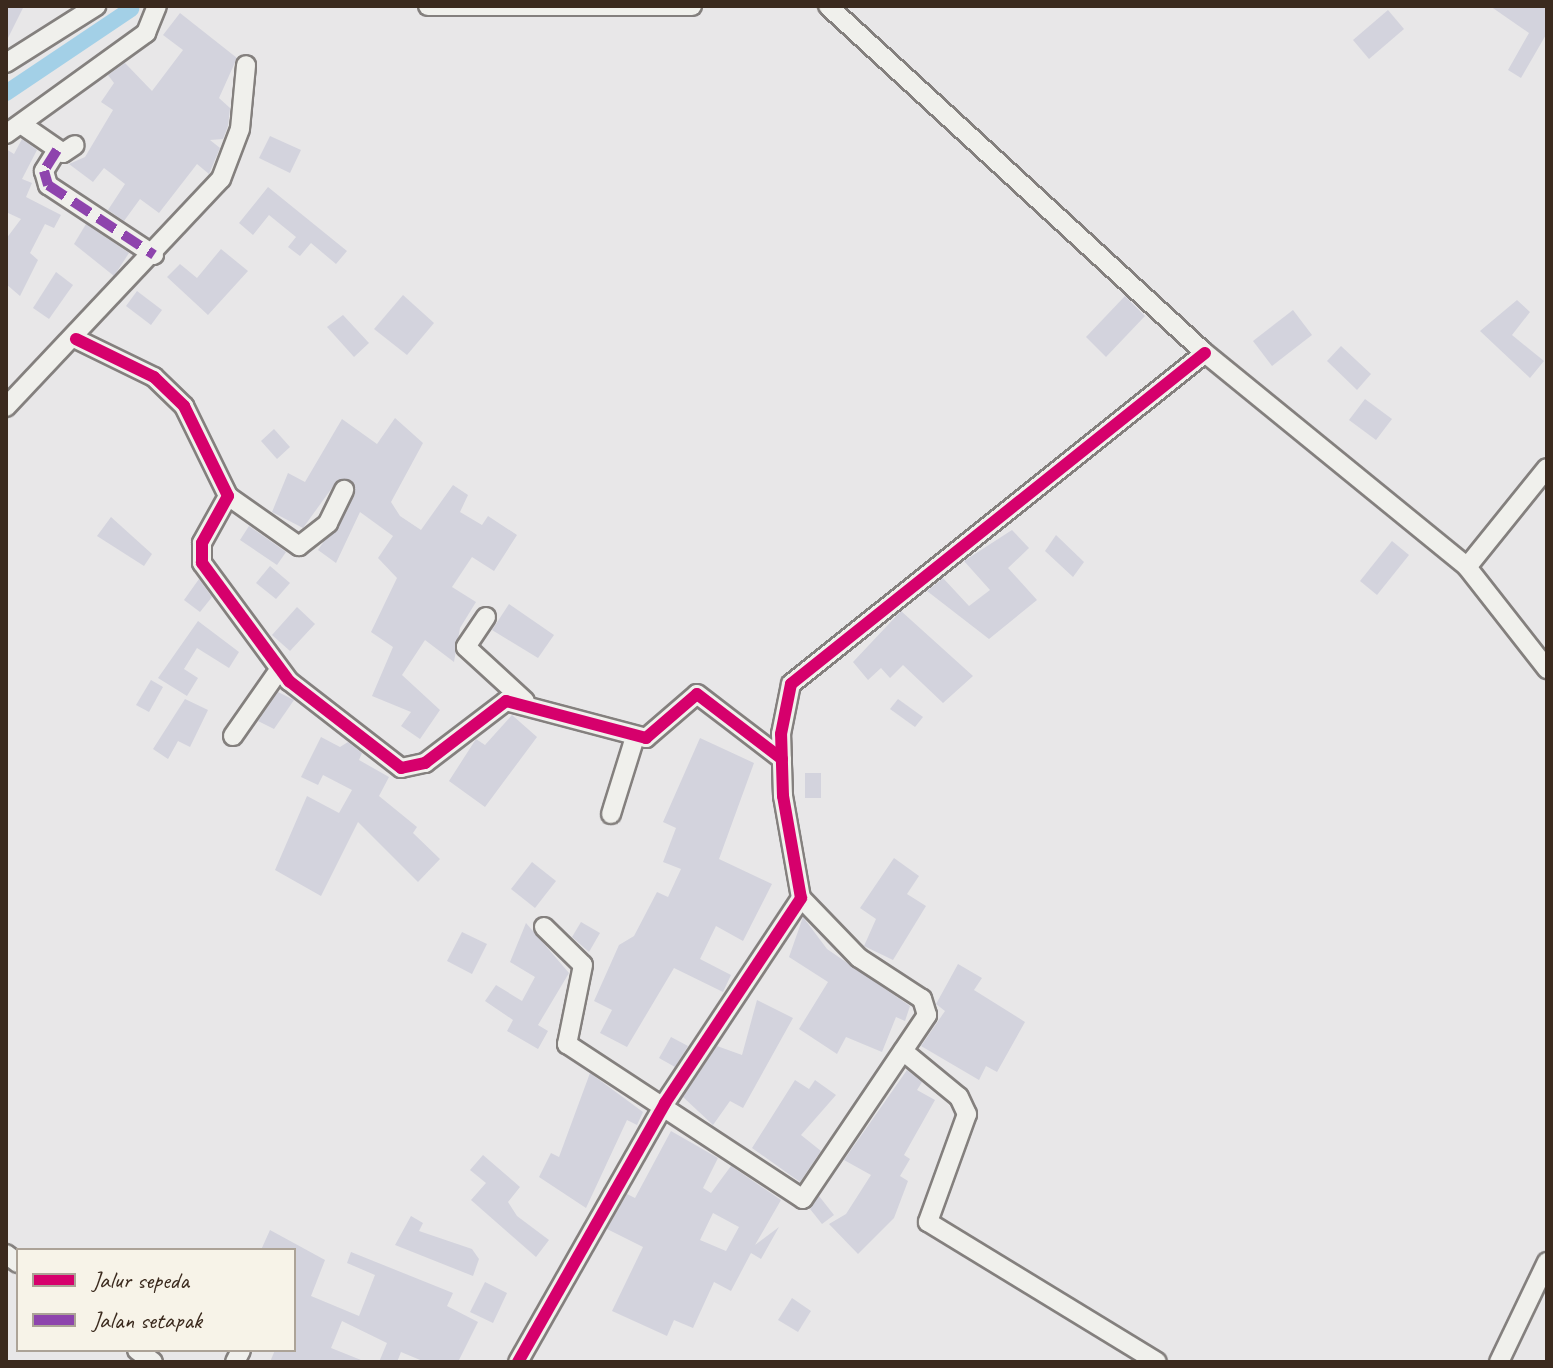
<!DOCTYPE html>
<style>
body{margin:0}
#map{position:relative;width:1553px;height:1368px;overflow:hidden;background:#e8e7e8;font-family:Caveat,sans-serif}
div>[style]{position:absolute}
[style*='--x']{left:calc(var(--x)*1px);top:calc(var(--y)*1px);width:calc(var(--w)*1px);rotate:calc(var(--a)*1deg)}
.canal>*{height:16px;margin:-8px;padding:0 8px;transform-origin:8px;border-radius:8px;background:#a3d0e7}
.building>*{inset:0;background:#d3d3dd}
.roads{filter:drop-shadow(2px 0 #84807e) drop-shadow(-2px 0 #84807e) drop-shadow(0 2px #84807e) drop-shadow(0 -2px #84807e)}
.street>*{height:18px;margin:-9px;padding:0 9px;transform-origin:9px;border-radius:9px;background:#f0f0ec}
.quiet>*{height:10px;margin-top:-5px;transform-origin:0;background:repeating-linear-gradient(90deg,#8e44ad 0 20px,transparent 0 30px)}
.cycleway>*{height:12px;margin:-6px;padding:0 6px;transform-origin:6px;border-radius:6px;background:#d6006c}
span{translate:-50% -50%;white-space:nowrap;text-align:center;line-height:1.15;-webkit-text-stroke:8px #f7f3e8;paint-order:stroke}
.frame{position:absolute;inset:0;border:8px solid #3b2a1e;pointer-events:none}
.legend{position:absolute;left:16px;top:1248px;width:280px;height:104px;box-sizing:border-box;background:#f7f3e8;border:2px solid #aca397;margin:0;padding:10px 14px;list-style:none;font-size:24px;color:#3b2a1e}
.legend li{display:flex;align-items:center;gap:16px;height:40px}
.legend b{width:40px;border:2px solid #aca397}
</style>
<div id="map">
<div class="canal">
<i style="--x:6;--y:93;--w:151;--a:-33.9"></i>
</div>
<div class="building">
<i style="clip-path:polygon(6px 6px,24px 6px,6px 42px)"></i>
<i style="clip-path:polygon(1490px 6px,1547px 6px,1547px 33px,1521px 78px,1508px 70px,1529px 33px)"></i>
<i style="clip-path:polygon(1388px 10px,1404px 29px,1369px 59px,1353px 40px)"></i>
<i style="clip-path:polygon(180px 13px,237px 58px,219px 98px,230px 108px,228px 126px,223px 139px,210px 140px,220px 148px,209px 174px,197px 164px,159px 213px,140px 199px,124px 221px,108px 210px,125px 184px,104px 168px,93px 182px,69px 164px,85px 157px,113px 110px,101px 102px,114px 83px,108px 75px,125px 63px,152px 91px,183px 50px,163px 35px)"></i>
<i style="clip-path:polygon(270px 136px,301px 150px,290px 173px,259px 158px)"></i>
<i style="clip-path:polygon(22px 139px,37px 150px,22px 179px,32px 183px,26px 197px,61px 215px,54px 228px,45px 224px,30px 253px,38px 260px,20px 296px,6px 284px,6px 239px,21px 219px,6px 212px,6px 149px,14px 154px)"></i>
<i style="clip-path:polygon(268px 187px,347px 251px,336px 264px,311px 243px,300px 256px,288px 247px,296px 237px,269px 215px,253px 235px,239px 223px)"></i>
<i style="clip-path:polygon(86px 224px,129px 253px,114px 276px,74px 244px)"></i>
<i style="clip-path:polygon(221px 249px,248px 271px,208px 315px,167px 277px,180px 264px,197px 278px)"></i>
<i style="clip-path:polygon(56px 272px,73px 285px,49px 319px,33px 308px)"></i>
<i style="clip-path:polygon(137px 291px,162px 310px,151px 325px,126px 306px)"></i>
<i style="clip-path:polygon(403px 295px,434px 323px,407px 355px,374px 329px)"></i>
<i style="clip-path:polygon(1125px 296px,1145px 316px,1106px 357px,1086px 337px)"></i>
<i style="clip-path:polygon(1517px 300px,1530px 312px,1512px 335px,1544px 361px,1530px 378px,1480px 331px)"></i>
<i style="clip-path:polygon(1293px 310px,1312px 335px,1272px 366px,1253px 341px)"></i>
<i style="clip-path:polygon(343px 315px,369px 343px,354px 357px,327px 327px)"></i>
<i style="clip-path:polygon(1341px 346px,1371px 374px,1357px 390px,1327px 361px)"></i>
<i style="clip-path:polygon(1365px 399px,1392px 419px,1376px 440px,1349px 420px)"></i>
<i style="clip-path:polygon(395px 418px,423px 443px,391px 502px,400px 516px,421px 530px,453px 485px,468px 495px,460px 512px,482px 525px,488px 516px,517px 535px,494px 571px,472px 557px,452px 587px,476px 602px,460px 628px,454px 662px,425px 640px,402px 675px,440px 710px,420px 739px,401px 726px,411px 712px,372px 696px,393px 647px,371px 632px,397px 578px,378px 558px,393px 536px,360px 512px,336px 563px,318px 550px,355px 495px,348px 479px,337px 481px,303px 528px,272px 512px,288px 473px,305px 482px,342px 419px,377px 444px)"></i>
<i style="clip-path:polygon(274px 429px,290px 447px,277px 459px,261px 441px)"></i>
<i style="clip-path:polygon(111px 517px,152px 554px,144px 566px,97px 536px)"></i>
<i style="clip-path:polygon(249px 526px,286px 552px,277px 565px,240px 540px)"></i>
<i style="clip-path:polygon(1012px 530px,1029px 548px,1008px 568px,1037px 600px,989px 639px,927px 591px,943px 578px,969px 606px,990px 590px,964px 561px)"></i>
<i style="clip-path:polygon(1056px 535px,1084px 562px,1073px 577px,1045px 551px)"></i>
<i style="clip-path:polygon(1392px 541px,1409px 555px,1377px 595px,1360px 581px)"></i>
<i style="clip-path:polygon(270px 566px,290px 583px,276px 599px,256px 583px)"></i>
<i style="clip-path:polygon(199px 579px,212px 597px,200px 612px,184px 600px)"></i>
<i style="clip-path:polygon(509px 604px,554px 635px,538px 658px,492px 630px)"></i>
<i style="clip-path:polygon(297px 607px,315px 624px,290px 651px,272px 635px)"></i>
<i style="clip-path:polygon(901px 611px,973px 676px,943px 703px,903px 665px,890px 678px,881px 668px,868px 680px,853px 662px)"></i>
<i style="clip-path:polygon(198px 621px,239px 652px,229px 668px,197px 648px,184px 669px,198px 678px,187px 696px,158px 678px)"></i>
<i style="clip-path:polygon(151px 680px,163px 687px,149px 712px,136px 705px)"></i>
<i style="clip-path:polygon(278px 692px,294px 700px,274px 729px,258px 721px)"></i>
<i style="clip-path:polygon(185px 699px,208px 710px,190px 747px,178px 741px,168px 759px,153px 749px)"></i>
<i style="clip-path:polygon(898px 699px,923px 717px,915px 727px,890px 709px)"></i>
<i style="clip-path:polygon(512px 715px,537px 737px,485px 807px,449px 781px,476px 739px,485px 745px)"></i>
<i style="clip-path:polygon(321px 737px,340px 747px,348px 742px,362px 753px,359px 760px,389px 777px,379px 796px,417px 827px,413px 833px,440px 859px,418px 882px,358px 822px,321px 896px,275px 870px,307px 796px,339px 813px,352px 790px,323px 775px,318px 785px,301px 777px)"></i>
<i style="clip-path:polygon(700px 738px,754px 763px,719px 859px,772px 884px,743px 941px,716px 926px,700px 959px,731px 975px,723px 992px,674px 968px,627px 1047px,600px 1033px,612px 1010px,594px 1001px,619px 945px,634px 936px,657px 892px,668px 897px,681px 869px,663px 862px,676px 828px,663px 822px)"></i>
<i style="clip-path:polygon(805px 773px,821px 773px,821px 798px,805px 798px)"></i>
<i style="clip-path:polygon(894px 858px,919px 876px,907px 894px,926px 906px,893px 960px,864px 946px,876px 919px,860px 908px)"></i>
<i style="clip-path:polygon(532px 862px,556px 881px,535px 908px,511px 889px)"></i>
<i style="clip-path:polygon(803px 917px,827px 949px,910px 1006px,905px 1021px,896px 1017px,882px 1052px,846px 1037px,837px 1054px,799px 1029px,828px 982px,789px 957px)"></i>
<i style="clip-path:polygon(581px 922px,600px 933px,589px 952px,572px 937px)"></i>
<i style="clip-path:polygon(526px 923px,569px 973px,538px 1025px,548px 1031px,538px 1049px,507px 1031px,513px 1020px,485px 1001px,496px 985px,522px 1001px,535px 977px,510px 962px)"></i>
<i style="clip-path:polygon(462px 932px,487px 944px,472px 974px,447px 961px)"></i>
<i style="clip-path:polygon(958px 964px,982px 978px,974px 990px,1025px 1022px,997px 1072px,986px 1066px,979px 1080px,921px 1046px,945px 1011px,936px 1004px)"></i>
<i style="clip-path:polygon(757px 1000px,793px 1018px,743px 1108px,730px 1101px,713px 1125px,683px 1097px,717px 1046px,742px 1055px)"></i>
<i style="clip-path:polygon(671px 1037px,688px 1046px,675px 1067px,659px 1058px)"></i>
<i style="clip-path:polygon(907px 1070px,922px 1082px,917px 1090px,935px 1100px,904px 1155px,910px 1159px,900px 1176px,908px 1181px,894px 1218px,858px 1254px,829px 1224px,846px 1214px,871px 1175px,844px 1160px)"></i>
<i style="clip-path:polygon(590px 1073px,643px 1112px,637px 1125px,627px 1120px,586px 1208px,539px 1177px,551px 1153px,559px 1157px)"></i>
<i style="clip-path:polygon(795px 1080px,809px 1089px,815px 1080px,836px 1095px,801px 1135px,821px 1151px,800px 1182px,752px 1148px)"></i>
<i style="clip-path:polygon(evenodd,671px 1131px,718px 1158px,703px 1188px,711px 1193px,731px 1166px,781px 1200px,755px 1245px,779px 1227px,761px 1259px,751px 1253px,731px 1291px,714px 1282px,693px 1328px,674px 1320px,667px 1336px,612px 1311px,643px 1247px,607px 1229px,627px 1194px,635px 1198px,671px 1131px,713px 1213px,739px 1227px,726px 1251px,700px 1240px,713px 1213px)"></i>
<i style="clip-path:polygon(483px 1155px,520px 1187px,508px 1202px,517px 1216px,549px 1240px,536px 1257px,471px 1200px,486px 1183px,470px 1170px)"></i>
<i style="clip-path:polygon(819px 1196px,834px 1215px,822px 1224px,810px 1209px)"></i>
<i style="clip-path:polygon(411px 1216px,423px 1223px,419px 1231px,472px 1249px,479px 1259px,473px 1276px,395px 1245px)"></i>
<i style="clip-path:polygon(270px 1230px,325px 1260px,311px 1296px,359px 1316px,375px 1275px,347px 1263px,351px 1252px,453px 1293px,447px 1306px,478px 1322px,458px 1362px,425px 1362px,401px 1352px,397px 1362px,379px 1362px,387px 1343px,342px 1321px,331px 1348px,366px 1362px,270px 1362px,275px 1350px,294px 1350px,294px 1250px,261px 1250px)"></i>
<i style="clip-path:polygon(485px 1282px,507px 1293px,493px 1323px,470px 1312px)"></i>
<i style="clip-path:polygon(792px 1298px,811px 1311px,798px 1332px,778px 1320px)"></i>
</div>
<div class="roads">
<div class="street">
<i style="--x:428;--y:6;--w:264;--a:0"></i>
<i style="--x:828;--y:6;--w:512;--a:42.63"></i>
<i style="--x:1205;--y:353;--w:338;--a:39.2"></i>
<i style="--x:1467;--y:567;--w:130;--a:51.9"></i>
<i style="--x:6;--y:63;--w:107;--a:-32.3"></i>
<i style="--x:21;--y:124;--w:51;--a:34.6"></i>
<i style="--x:63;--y:153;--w:14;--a:-34"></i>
<i style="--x:6;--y:134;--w:173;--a:-35.8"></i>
<i style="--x:146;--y:33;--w:29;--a:-68"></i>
<i style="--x:57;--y:150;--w:25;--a:122"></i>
<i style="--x:44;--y:171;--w:15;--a:74"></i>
<i style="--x:48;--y:185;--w:127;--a:33.4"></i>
<i style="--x:76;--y:339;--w:87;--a:26"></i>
<i style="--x:154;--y:377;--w:42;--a:44"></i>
<i style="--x:184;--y:406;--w:100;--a:63.9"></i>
<i style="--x:228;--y:496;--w:54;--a:119"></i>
<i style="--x:202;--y:543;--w:20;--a:90"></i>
<i style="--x:202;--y:563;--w:147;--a:53.6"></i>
<i style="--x:289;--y:681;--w:142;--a:37.8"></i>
<i style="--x:401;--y:768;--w:25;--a:-12"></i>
<i style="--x:425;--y:763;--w:102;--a:-37.4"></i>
<i style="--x:506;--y:701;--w:145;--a:14.8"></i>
<i style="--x:646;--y:738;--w:67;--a:-40.8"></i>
<i style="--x:697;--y:694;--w:107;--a:37.4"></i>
<i style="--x:6;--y:407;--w:313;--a:-46.7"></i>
<i style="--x:221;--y:179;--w:53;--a:-69.2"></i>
<i style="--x:240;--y:129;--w:64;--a:-84.6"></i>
<i style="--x:228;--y:496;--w:87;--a:35.2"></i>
<i style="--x:299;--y:546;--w:37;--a:-38"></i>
<i style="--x:328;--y:523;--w:37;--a:-64"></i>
<i style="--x:1467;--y:567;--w:127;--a:-51.1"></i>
<i style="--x:486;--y:617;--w:36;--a:124"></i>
<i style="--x:466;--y:647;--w:80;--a:42.5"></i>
<i style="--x:233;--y:736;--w:80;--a:-55.1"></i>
<i style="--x:611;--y:814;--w:81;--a:-72.7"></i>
<i style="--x:544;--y:927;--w:54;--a:44.3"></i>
<i style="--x:583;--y:965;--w:81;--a:101.4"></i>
<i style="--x:567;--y:1044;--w:282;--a:33.3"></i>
<i style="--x:803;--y:1199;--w:222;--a:-56"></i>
<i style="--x:927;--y:1015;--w:17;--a:-107"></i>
<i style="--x:922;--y:999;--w:75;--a:-146.9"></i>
<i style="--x:859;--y:958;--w:83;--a:-134"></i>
<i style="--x:903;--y:1051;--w:72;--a:39.4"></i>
<i style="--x:959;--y:1097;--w:19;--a:65"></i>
<i style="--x:967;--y:1114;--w:115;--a:109.9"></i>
<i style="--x:928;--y:1222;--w:268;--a:31.4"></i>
<i style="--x:6;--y:1254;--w:15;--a:37"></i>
<i style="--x:137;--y:1350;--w:20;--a:37"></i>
<i style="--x:235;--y:1362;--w:13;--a:-63"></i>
<i style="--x:518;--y:1362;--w:298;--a:-60.4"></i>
<i style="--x:665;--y:1103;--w:246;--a:-56.4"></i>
<i style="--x:801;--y:898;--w:104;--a:-100"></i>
<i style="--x:783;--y:796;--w:62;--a:-91.8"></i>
<i style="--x:781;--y:734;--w:51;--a:-78.7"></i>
<i style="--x:791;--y:684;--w:530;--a:-38.64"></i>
<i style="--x:1499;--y:1362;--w:111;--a:-64.4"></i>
</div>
</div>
<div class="quiet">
<i style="--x:57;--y:150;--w:25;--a:122"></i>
<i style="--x:44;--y:171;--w:15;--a:74"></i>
<i style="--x:48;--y:185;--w:127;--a:33.4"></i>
</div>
<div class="cycleway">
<i style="--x:76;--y:339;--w:87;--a:26"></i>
<i style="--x:154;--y:377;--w:42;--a:44"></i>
<i style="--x:184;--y:406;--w:100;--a:63.9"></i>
<i style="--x:228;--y:496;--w:54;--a:119"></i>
<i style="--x:202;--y:543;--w:20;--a:90"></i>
<i style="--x:202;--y:563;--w:147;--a:53.6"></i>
<i style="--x:289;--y:681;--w:142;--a:37.8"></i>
<i style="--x:401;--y:768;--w:25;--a:-12"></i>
<i style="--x:425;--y:763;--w:102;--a:-37.4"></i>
<i style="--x:506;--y:701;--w:145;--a:14.8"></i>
<i style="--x:646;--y:738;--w:67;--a:-40.8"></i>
<i style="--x:697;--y:694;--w:107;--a:37.4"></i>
<i style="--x:518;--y:1362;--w:298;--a:-60.4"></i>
<i style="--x:665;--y:1103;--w:246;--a:-56.4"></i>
<i style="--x:801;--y:898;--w:104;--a:-100"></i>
<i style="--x:783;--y:796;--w:62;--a:-91.8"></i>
<i style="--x:781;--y:734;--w:51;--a:-78.7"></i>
<i style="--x:791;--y:684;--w:530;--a:-38.64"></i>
</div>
<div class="frame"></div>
<ul class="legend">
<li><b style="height:10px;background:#d6006c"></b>Jalur sepeda</li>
<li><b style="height:10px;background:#8e44ad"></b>Jalan setapak</li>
</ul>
</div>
